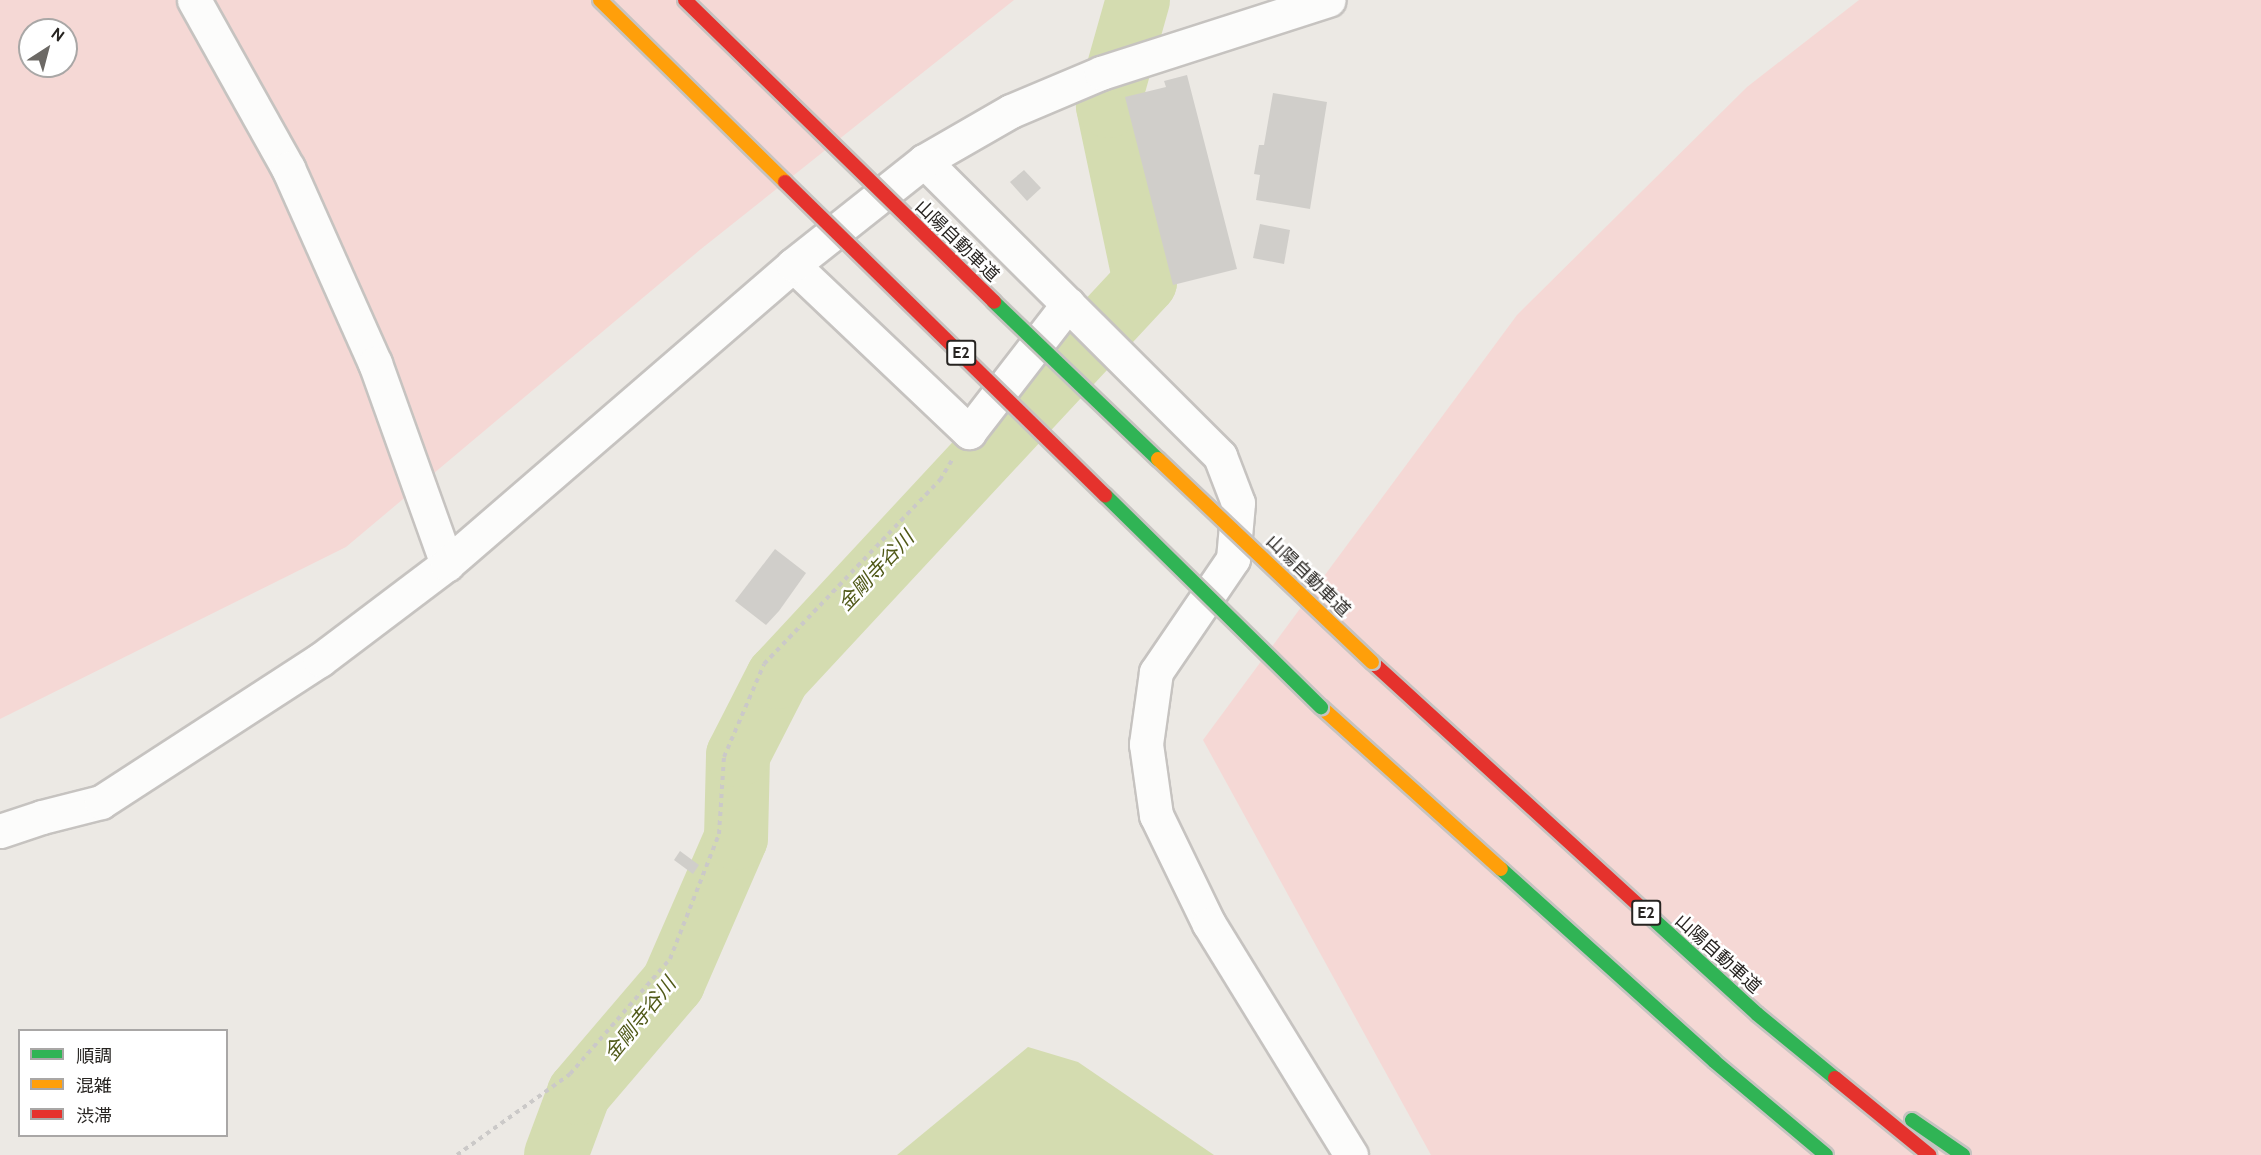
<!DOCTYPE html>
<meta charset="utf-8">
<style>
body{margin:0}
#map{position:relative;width:2261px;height:1155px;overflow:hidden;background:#ece9e4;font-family:Cabin,"Noto Sans JP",sans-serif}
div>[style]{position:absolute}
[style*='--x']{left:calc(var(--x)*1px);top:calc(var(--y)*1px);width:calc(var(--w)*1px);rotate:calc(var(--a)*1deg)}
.green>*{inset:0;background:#f5d8d5}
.water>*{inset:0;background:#d4dcb0}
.river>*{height:64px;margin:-32px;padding:0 32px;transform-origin:32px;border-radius:32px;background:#d4dcb0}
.building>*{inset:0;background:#d0ceca}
.path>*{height:4px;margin-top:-2px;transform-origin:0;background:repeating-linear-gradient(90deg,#cbc9c8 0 4.5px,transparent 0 9px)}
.roads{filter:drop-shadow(2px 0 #c6c3c0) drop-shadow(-2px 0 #c6c3c0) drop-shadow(0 2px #c6c3c0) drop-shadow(0 -2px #c6c3c0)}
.street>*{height:33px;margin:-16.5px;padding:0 16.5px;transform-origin:16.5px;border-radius:16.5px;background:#fcfcfb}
.fast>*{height:14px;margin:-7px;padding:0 7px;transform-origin:7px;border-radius:7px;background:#30b455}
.slow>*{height:14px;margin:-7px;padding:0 7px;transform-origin:7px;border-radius:7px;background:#ff9f0a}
.jam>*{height:14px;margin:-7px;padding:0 7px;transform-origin:7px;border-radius:7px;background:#e5322d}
.bridges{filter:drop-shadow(2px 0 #c6c3c0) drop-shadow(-2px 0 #c6c3c0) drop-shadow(0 2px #c6c3c0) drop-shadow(0 -2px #c6c3c0)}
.fast-bridge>*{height:14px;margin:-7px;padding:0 7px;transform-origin:7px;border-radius:7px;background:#30b455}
.slow-bridge>*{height:14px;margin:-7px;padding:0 7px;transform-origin:7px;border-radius:7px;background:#ff9f0a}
.jam-bridge>*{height:14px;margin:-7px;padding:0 7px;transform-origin:7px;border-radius:7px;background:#e5322d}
span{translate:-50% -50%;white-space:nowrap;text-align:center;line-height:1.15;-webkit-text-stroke:5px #fff;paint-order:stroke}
.shield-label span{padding:2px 4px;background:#fff;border:2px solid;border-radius:4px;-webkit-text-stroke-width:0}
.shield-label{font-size:16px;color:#272421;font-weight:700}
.street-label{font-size:18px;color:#272421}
.water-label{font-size:20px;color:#505918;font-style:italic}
.legend{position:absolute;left:18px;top:1029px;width:210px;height:108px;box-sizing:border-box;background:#fff;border:2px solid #a9a7a6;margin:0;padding:8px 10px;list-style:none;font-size:18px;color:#272421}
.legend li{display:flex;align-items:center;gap:12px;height:30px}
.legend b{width:30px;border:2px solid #a9a7a6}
.north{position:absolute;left:18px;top:18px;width:60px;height:60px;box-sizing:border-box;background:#fff;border:2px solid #a9a7a6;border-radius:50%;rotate:36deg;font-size:16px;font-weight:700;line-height:24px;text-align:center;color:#272421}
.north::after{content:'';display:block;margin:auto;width:21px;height:27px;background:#6c6965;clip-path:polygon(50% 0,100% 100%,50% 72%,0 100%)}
</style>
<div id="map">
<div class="green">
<i style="clip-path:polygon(evenodd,0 0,1014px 0,701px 249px,346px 547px,0 719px,0 0,30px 30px,66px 30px,66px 66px,30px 66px,30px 30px)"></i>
<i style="clip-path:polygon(1859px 0,2261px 0,2261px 1155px,1431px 1155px,1203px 740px,1517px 315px,1747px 87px)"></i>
</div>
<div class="water">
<i style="clip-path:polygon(1028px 1047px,1078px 1062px,1214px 1155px,897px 1155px)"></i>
</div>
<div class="river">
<i style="--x:556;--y:1155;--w:66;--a:-69.6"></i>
<i style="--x:579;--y:1093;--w:145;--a:-49.5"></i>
<i style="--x:673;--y:983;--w:158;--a:-66.5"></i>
<i style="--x:736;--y:838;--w:83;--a:-88.6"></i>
<i style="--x:738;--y:755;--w:88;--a:-62.9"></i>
<i style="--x:778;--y:677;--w:539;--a:-47.1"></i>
<i style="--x:1145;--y:282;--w:180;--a:-101.9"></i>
<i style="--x:1108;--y:106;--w:110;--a:-74.2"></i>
</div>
<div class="building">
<i style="clip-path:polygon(1187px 75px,1237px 269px,1173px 285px,1125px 97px,1166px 87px,1164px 81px)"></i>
<i style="clip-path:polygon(1273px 93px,1327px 102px,1310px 209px,1256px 200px,1260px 175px,1254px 174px,1259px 145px,1264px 145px)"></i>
<i style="clip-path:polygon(1024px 170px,1041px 188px,1027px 201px,1010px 182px)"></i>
<i style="clip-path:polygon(1260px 224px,1290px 230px,1284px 264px,1253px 258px)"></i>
<i style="clip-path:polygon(775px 549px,806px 573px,779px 611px,766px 625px,735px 601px)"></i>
<i style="clip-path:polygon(680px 851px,699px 865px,693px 874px,674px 860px)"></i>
</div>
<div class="path">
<i style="--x:457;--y:1155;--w:139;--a:-35.6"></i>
<i style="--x:570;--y:1074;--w:152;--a:-49"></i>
<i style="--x:670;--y:959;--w:134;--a:-68.6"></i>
<i style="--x:719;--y:834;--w:77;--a:-86.3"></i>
<i style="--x:724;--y:757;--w:101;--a:-66.7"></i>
<i style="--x:764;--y:664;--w:255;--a:-46.3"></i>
<i style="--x:940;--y:480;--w:23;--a:-59"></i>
</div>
<div class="roads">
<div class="street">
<i style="--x:194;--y:0;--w:193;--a:60.8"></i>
<i style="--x:288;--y:168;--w:214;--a:66"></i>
<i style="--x:375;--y:363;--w:214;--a:70.3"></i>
<i style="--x:924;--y:161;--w:418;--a:44.9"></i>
<i style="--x:1220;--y:456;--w:50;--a:69"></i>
<i style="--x:1238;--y:503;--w:56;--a:95.1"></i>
<i style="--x:1233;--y:559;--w:137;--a:124.3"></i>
<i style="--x:1156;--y:672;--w:73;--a:97.9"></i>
<i style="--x:1146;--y:744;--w:72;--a:82"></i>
<i style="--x:1156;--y:815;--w:121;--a:64.1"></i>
<i style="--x:1209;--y:924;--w:271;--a:58.4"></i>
<i style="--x:793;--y:265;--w:243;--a:43.5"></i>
<i style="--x:969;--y:432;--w:162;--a:-52.3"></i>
<i style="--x:0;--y:831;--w:44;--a:-18.4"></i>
<i style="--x:42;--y:817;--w:61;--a:-14.3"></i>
<i style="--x:101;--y:802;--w:261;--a:-33"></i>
<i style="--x:320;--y:660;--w:159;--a:-37.1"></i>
<i style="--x:447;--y:564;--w:457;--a:-40.8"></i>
<i style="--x:793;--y:265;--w:167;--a:-38.4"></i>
<i style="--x:924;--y:161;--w:100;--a:-29.9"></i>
<i style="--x:1011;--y:111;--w:98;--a:-22.9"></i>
<i style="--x:1101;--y:73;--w:239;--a:-17.8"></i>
</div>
<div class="fast">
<i style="--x:1501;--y:869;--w:287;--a:42"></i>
<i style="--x:1714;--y:1061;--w:146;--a:40"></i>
<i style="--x:1641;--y:908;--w:157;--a:42.4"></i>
<i style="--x:1757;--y:1014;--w:101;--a:39.4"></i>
<i style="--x:1912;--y:1120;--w:62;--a:34.5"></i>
</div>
<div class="slow">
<i style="--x:1321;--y:707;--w:242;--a:42"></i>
</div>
<div class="jam">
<i style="--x:1372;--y:662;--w:365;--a:42.4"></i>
<i style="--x:1835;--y:1078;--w:122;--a:39.3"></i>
</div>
</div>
<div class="bridges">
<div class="fast-bridge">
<i style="--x:994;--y:302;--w:227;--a:43.8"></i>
<i style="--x:1105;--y:495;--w:303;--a:44.5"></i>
</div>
<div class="slow-bridge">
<i style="--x:600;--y:0;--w:260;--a:44.5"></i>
<i style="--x:1158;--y:459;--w:295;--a:43.5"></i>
</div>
<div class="jam-bridge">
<i style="--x:685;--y:0;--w:432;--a:44.3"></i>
<i style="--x:785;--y:182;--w:448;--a:44.4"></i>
</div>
</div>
<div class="shield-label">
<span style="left:961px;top:353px">E2</span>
<span style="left:1646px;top:913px">E2</span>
</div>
<div class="street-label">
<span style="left:957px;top:241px;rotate:44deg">山陽自動車道</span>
<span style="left:1308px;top:576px;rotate:44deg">山陽自動車道</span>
<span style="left:1718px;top:954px;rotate:42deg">山陽自動車道</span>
</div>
<div class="water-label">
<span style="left:876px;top:571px;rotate:-47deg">金剛寺谷川</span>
<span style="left:640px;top:1019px;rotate:-51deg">金剛寺谷川</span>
</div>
<ul class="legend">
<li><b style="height:8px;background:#30b455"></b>順調</li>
<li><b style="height:8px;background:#ff9f0a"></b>混雑</li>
<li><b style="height:8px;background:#e5322d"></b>渋滞</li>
</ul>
<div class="north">N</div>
</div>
